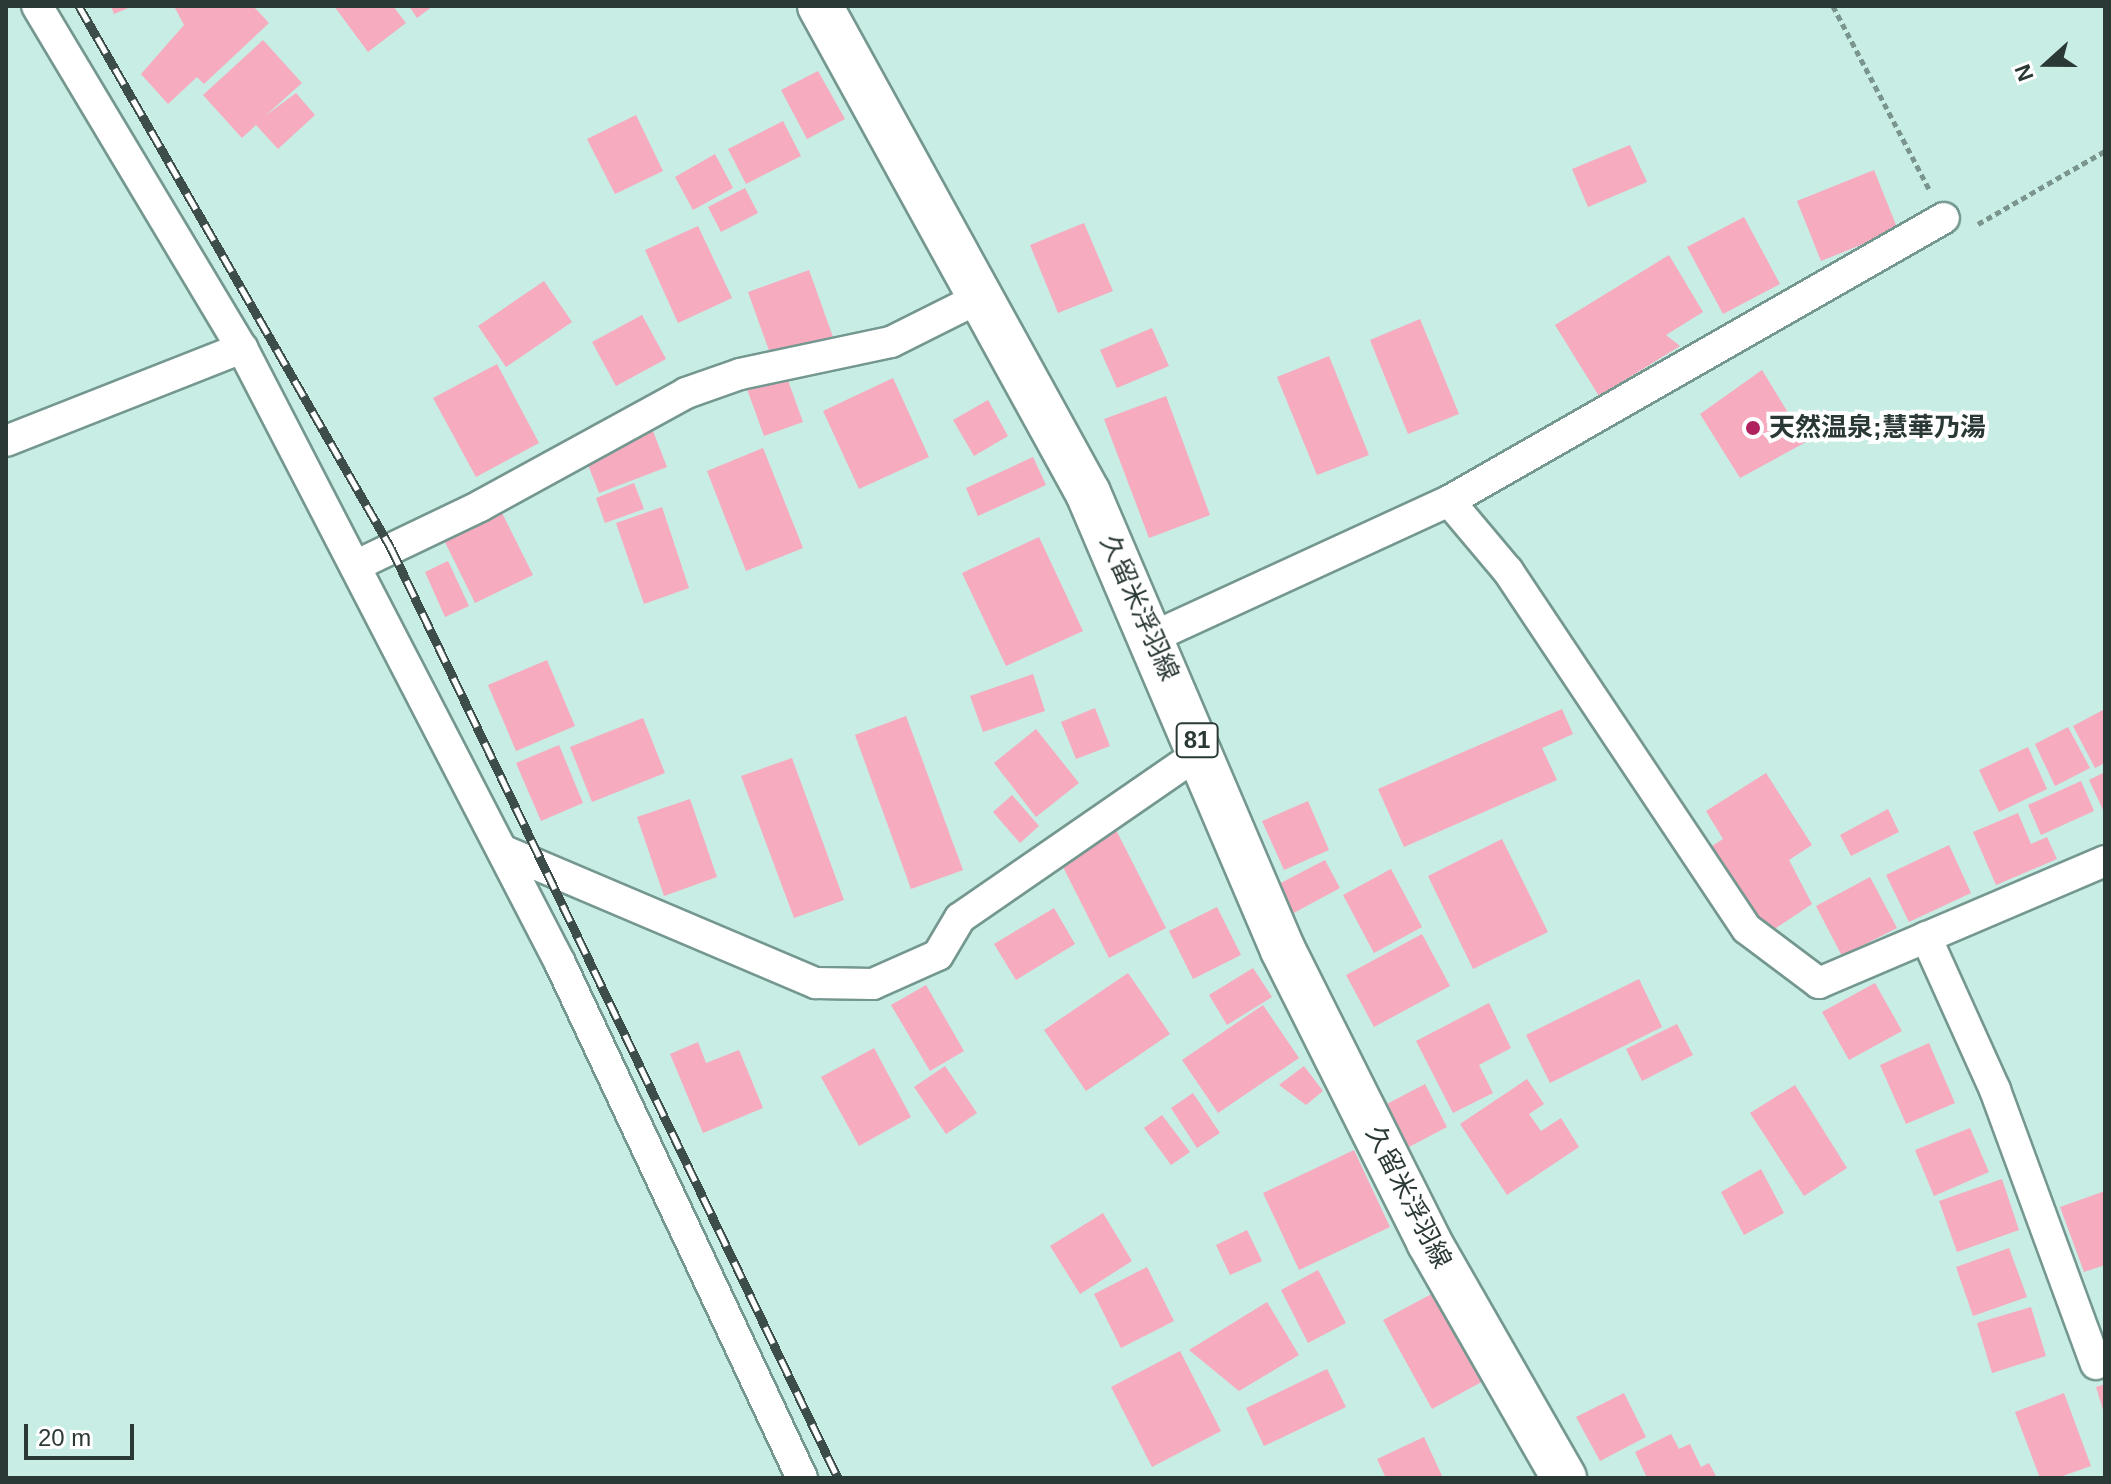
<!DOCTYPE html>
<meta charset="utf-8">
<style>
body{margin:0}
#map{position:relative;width:2111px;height:1484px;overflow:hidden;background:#c8ede4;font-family:Helvetica,"Noto Sans JP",sans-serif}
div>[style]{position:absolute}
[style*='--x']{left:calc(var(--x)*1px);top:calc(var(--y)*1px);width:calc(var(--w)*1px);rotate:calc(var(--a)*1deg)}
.building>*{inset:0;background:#f6abbf}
.path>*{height:5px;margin-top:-2.5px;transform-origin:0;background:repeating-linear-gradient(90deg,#7a948e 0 6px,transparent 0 10px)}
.roads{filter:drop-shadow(2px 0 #74978f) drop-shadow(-2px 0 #74978f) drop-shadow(0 2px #74978f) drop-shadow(0 -2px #74978f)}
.minor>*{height:30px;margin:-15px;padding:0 15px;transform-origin:15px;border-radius:15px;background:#fff}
.primary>*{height:44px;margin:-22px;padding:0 22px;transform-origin:22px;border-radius:22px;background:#fff}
.rail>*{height:9px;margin-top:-4.5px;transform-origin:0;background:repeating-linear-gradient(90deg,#fff 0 18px,#3d4d4a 0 36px);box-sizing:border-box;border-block:2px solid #3d4d4a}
.dots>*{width:22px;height:22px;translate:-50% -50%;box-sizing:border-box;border:4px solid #fff;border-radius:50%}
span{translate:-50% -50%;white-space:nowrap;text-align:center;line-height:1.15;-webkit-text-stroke:8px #fff;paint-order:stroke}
.shield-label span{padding:2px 6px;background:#fff;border:2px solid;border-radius:6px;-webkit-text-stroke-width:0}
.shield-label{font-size:24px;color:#2b3936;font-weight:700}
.poi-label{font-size:26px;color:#2b3936;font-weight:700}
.left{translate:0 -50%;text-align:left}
.street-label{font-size:26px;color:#2b3936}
.frame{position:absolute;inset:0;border:8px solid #2b3936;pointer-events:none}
.north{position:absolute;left:2007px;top:24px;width:80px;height:80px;-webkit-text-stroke:6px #fff;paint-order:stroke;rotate:249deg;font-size:22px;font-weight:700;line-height:32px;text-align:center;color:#2b3936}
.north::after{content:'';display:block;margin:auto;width:28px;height:36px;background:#2b3936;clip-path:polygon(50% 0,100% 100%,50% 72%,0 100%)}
.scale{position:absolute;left:24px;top:1424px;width:110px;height:36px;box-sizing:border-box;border:4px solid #2b3936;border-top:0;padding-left:10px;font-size:24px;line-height:28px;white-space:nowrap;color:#2b3936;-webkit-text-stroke:6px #fff;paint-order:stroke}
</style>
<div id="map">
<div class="building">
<i style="clip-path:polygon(111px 6px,133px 6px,114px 14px)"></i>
<i style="clip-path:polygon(174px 6px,253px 6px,269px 23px,204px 84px,197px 77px,168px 104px,141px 74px,184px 25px)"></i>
<i style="clip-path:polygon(334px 6px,393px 6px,406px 23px,368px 52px)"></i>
<i style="clip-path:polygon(409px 6px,433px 6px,417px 18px)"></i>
<i style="clip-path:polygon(263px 40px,302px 83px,265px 116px,296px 93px,315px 115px,278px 149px,256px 125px,242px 138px,203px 95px)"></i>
<i style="clip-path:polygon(818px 71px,845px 119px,807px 139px,781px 90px)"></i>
<i style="clip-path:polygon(636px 115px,663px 171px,615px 194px,587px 139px)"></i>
<i style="clip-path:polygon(783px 121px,801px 156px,746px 184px,728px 149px)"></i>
<i style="clip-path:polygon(1630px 145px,1647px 182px,1588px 207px,1572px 169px)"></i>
<i style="clip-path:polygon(715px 154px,733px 188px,693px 210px,675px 177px)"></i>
<i style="clip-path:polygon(1874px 170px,1898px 230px,1821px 261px,1797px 201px)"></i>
<i style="clip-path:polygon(745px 188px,758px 213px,721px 232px,708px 207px)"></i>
<i style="clip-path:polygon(1744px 217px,1780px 284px,1723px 314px,1687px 247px)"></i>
<i style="clip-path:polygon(1084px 223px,1113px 291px,1058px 313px,1030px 245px)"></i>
<i style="clip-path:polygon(698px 226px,732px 298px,678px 323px,645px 250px)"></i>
<i style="clip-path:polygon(1669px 255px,1703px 312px,1666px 335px,1680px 346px,1599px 396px,1555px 325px)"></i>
<i style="clip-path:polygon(809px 270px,833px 337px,772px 359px,748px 292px)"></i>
<i style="clip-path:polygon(544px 281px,572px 322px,506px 367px,478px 326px)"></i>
<i style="clip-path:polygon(642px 315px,666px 359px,616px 386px,592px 342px)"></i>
<i style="clip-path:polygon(1420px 319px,1459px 414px,1408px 434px,1370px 340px)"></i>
<i style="clip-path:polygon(1152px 328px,1169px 366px,1117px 388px,1100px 350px)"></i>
<i style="clip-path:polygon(1329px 356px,1369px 455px,1317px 475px,1277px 377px)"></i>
<i style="clip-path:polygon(497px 364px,539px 443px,476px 477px,433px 398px)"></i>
<i style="clip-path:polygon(1762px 370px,1806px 442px,1740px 478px,1700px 414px)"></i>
<i style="clip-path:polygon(786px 375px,803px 422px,764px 436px,747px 389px)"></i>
<i style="clip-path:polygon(893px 378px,929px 457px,859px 489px,823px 411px)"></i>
<i style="clip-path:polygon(1166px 396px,1210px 515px,1149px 538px,1104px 419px)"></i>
<i style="clip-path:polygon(988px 400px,1008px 436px,974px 456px,953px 420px)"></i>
<i style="clip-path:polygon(651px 426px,667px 467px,599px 493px,583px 452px)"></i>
<i style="clip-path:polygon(763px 448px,803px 548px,746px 571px,707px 471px)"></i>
<i style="clip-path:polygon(1033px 457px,1046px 485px,978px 516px,966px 488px)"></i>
<i style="clip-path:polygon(634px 483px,644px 509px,605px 523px,596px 498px)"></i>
<i style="clip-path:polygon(498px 505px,533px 575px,475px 603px,441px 534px)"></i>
<i style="clip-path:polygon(662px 507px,689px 588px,644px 604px,616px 523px)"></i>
<i style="clip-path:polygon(1039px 537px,1083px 631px,1006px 666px,962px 573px)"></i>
<i style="clip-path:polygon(448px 561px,469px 606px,445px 617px,425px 572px)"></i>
<i style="clip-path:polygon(547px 660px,575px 726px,516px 751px,488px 685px)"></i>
<i style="clip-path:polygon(1033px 674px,1045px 711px,983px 732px,970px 696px)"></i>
<i style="clip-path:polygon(1095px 708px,1110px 746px,1076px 759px,1061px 722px)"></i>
<i style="clip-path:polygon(1562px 709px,1573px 734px,1542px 748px,1557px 780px,1404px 847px,1378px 789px)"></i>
<i style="clip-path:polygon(2103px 710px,2105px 763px,2095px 768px,2073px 726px)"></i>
<i style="clip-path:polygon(906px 716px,963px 870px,911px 889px,855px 735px)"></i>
<i style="clip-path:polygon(643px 718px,665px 773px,592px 802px,570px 747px)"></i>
<i style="clip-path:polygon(2068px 727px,2090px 768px,2055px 786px,2035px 744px)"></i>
<i style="clip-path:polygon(1036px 729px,1079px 783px,1036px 817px,994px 763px)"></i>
<i style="clip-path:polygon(559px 745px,583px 803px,541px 821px,516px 763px)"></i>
<i style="clip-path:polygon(2028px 747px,2047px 789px,1999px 812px,1979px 770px)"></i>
<i style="clip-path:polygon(792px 758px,844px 900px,794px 918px,741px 776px)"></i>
<i style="clip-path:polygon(2105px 772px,2105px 814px,2089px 780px)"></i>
<i style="clip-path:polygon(1766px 773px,1812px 845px,1789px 860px,1812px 904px,1767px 934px,1712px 846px,1723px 839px,1706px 811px)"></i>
<i style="clip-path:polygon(2081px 781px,2094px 811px,2041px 835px,2028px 805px)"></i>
<i style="clip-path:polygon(1012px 795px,1039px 826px,1020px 843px,993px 812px)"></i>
<i style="clip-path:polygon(690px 799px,717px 877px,664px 896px,637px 817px)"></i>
<i style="clip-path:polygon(1308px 801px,1329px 850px,1284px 870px,1262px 821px)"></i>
<i style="clip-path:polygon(1888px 809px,1899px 832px,1851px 856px,1840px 835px)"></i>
<i style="clip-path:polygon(2018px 813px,2031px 844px,2047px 837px,2057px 859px,1996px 885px,1973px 832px)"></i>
<i style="clip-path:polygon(1116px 830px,1166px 928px,1109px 958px,1059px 859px)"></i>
<i style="clip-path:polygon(1502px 839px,1548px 932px,1473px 969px,1428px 876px)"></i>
<i style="clip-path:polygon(1949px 845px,1971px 893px,1909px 922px,1886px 875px)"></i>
<i style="clip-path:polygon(1325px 860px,1340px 888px,1290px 915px,1275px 886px)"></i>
<i style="clip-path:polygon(1391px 869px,1422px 927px,1374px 953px,1343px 895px)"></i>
<i style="clip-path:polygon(1870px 877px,1897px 928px,1842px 956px,1816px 906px)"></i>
<i style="clip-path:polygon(1217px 907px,1241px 955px,1193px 979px,1169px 931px)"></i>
<i style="clip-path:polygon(1054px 908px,1075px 944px,1016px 980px,994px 944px)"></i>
<i style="clip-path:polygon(1422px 934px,1450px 986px,1374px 1027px,1346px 975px)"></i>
<i style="clip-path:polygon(1253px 968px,1272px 997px,1227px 1025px,1209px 995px)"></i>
<i style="clip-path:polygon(1128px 973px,1170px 1034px,1086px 1091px,1044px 1030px)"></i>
<i style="clip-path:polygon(1639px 979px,1662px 1027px,1550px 1083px,1526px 1035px)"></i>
<i style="clip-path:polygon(1875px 983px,1902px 1031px,1849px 1060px,1822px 1012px)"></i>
<i style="clip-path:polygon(926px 985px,964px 1051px,930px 1071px,891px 1005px)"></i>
<i style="clip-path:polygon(1489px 1003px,1511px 1048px,1479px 1065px,1493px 1093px,1453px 1113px,1416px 1041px)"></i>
<i style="clip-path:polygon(1263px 1005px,1299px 1058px,1218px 1113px,1182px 1060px)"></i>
<i style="clip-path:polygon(1677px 1024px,1693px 1055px,1642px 1081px,1626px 1049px)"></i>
<i style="clip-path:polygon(698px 1042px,706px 1063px,739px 1050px,763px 1108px,703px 1133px,670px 1054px)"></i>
<i style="clip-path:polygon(1929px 1043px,1955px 1103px,1906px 1124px,1880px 1065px)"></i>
<i style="clip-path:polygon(874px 1048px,911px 1117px,859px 1146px,821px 1077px)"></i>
<i style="clip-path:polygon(945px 1066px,977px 1113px,946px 1134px,914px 1087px)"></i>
<i style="clip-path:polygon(1304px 1066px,1323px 1091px,1306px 1105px,1279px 1085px)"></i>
<i style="clip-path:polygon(1527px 1079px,1544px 1104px,1529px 1114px,1541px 1131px,1561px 1118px,1579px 1147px,1507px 1195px,1460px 1124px)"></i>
<i style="clip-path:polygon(1425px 1084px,1447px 1127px,1407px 1148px,1385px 1105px)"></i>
<i style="clip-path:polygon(1795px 1085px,1847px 1168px,1804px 1196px,1750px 1113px)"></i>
<i style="clip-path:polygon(1193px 1093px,1220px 1133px,1197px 1148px,1171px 1108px)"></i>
<i style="clip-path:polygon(1162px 1115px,1190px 1152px,1171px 1165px,1144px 1128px)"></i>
<i style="clip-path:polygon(1970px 1128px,1989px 1172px,1934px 1196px,1915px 1150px)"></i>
<i style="clip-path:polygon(1354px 1150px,1390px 1227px,1299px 1270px,1263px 1193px)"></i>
<i style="clip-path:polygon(1761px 1169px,1784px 1213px,1744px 1235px,1721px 1192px)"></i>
<i style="clip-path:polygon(2002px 1179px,2019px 1230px,1957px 1252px,1939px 1201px)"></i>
<i style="clip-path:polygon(2105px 1191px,2105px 1265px,2084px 1272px,2060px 1207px)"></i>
<i style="clip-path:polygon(1103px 1213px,1132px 1261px,1080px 1294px,1050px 1246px)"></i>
<i style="clip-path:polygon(1247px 1230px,1262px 1261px,1230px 1275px,1216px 1245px)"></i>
<i style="clip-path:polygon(2009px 1248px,2027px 1297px,1973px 1316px,1956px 1267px)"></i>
<i style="clip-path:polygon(1147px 1267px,1174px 1321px,1121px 1348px,1094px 1294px)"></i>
<i style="clip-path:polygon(1318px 1270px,1346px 1323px,1308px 1343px,1281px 1290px)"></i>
<i style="clip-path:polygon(1439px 1290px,1487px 1379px,1432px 1409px,1383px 1320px)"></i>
<i style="clip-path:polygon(1267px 1302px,1299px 1355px,1239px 1391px,1189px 1350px)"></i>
<i style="clip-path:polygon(2031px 1307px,2046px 1356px,1992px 1373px,1977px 1323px)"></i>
<i style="clip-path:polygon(1180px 1351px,1221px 1431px,1152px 1467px,1111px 1387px)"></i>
<i style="clip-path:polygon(1327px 1369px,1346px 1407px,1264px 1446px,1246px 1408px)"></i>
<i style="clip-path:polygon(2105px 1384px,2105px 1413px,2104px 1413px,2096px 1387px)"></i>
<i style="clip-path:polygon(1624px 1393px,1646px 1437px,1600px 1461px,1576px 1417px)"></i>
<i style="clip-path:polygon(2064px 1393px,2091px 1466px,2057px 1478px,2040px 1478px,2015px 1412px)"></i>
<i style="clip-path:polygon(1671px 1434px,1679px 1449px,1690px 1444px,1701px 1467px,1709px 1463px,1717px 1478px,1647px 1478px,1635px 1452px)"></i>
<i style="clip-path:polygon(1424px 1437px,1443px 1478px,1386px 1478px,1377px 1459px)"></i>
</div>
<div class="path">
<i style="--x:1833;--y:6;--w:209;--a:62.3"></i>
<i style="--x:1978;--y:224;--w:146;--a:-29.9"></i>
</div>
<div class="roads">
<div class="minor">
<i style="--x:37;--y:6;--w:399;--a:59.1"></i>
<i style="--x:242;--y:348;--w:692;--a:62.66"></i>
<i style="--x:560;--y:963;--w:569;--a:64.83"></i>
<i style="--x:6;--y:441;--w:254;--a:-21.5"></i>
<i style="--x:1449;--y:501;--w:92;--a:49.9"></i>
<i style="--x:1508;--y:571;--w:430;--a:56.3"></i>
<i style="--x:1747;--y:929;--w:90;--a:36.9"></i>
<i style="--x:1819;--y:983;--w:311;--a:-23.1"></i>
<i style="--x:355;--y:566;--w:139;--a:-25.6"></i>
<i style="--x:480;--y:506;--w:235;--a:-28.7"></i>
<i style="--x:686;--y:393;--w:57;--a:-19.4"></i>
<i style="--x:740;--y:374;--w:154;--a:-12"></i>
<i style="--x:891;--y:342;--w:103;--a:-26.6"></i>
<i style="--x:1153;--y:637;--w:326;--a:-24.7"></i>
<i style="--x:1449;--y:501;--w:570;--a:-29.76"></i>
<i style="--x:502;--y:850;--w:341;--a:23"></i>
<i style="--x:816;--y:983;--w:57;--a:1"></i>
<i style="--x:873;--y:984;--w:71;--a:-24"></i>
<i style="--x:938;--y:955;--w:43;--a:-59.3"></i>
<i style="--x:960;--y:918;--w:294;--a:-34.6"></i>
<i style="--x:1926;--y:937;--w:168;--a:65.7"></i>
<i style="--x:1995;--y:1090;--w:292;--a:69.8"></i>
</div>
<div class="primary">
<i style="--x:820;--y:6;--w:556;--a:61.18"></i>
<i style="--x:1088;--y:493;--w:497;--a:66.9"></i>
<i style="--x:1283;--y:950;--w:326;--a:63.4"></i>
<i style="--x:1429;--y:1242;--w:272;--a:60.2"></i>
</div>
</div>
<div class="rail">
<i style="--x:79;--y:6;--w:625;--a:60.07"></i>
<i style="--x:391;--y:548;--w:1032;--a:64.33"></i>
</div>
<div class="dots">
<i style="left:1753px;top:428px;background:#af225d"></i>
</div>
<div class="shield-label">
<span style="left:1197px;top:740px">81</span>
</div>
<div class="poi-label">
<span class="left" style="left:1769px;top:428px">天然温泉;慧華乃湯</span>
</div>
<div class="street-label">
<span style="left:1139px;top:608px;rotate:66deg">久留米浮羽線</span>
<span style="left:1408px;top:1197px;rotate:63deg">久留米浮羽線</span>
</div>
<div class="frame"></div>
<div class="north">N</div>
<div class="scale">20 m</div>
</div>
